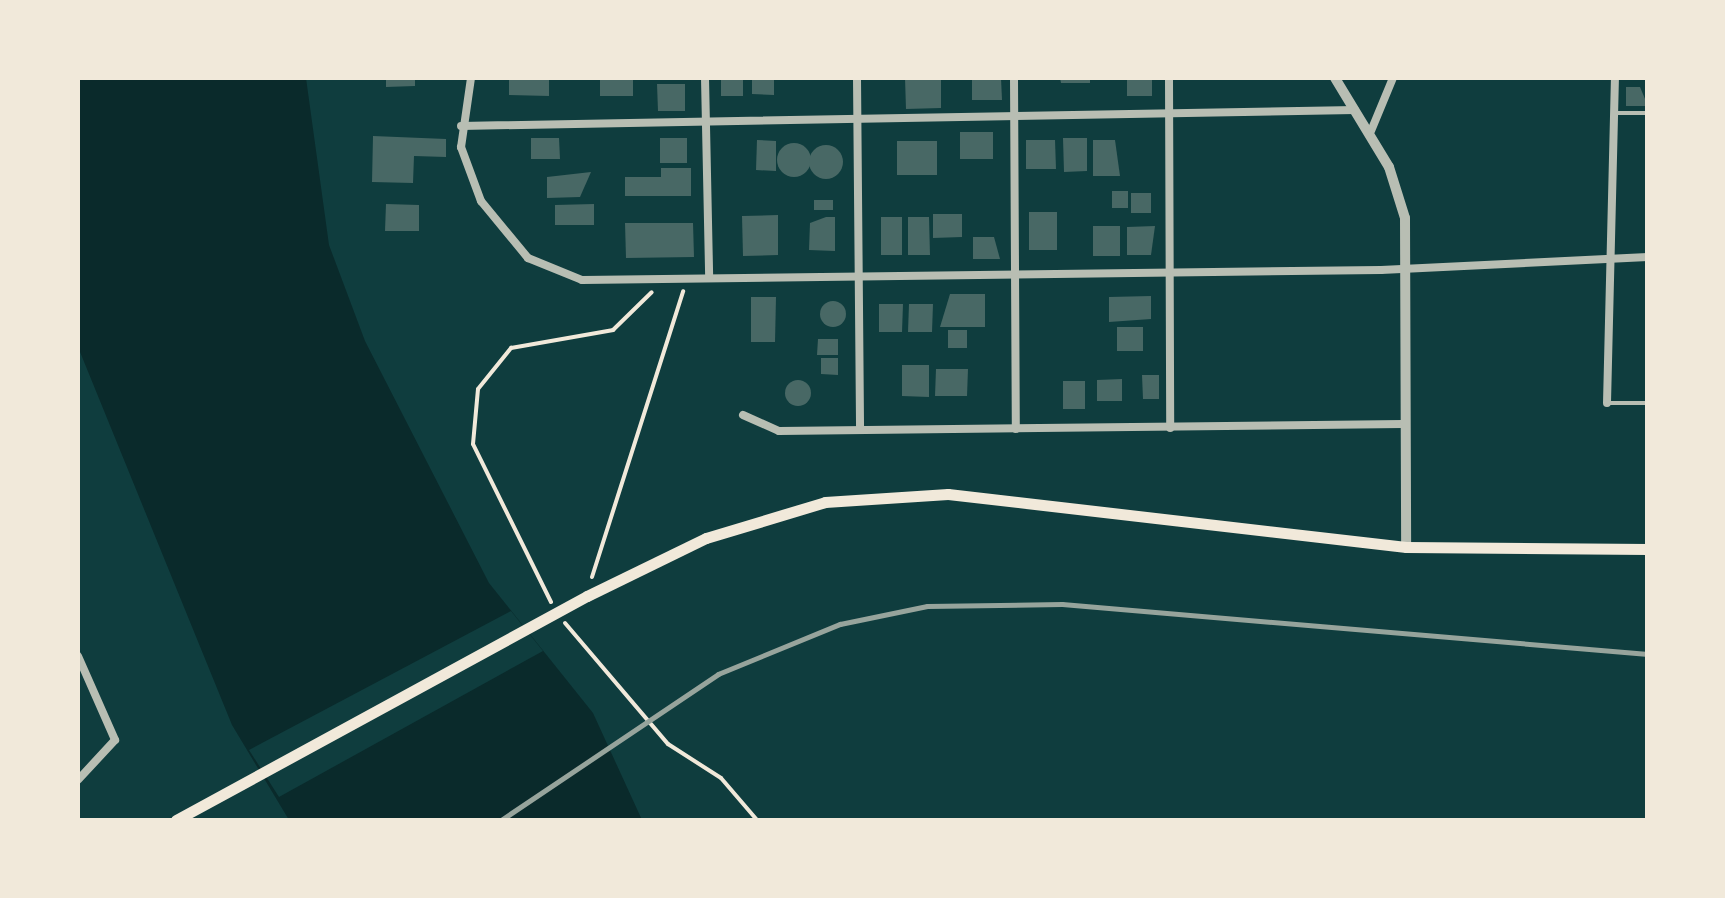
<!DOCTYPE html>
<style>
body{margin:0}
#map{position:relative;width:1725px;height:898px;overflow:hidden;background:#0f3d3e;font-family:"Asap Condensed",sans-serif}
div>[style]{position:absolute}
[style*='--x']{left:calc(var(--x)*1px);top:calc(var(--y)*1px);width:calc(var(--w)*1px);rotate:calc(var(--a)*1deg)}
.water>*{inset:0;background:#0a2a2b}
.pier>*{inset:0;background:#0f3d3e}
.building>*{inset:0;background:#486865}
.round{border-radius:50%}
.path>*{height:4px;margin:-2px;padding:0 2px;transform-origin:2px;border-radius:2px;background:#f1e9da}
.service>*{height:4px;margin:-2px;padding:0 2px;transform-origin:2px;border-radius:2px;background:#b8beb3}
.minor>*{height:8px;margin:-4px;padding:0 4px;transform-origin:4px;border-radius:4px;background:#b8beb3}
.tertiary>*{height:10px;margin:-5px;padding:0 5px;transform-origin:5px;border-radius:5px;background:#b8beb3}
.secondary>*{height:11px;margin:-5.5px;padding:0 5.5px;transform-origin:5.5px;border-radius:5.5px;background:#f1e9da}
.rail>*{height:5px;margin:-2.5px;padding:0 2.5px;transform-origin:2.5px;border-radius:2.5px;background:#97a49c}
span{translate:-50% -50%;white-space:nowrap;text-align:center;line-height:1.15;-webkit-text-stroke:8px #f1e9da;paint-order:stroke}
.frame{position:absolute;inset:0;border:80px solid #f1e9da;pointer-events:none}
</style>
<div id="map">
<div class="water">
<i style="clip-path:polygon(78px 78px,306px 78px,329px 245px,365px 341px,489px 583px,593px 713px,642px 820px,289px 820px,232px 725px,78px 347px)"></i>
</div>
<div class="pier">
<i style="clip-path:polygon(511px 611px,543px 651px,279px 797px,249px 750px)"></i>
</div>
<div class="building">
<i style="clip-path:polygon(386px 78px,415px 78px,415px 86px,386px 87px)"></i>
<i style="clip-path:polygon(509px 78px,549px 78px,549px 96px,509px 95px)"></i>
<i style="clip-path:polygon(600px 78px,633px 78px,633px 96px,600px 96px)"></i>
<i style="clip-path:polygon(721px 78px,743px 78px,743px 96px,721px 96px)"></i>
<i style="clip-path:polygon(752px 78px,774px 78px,774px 95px,752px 94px)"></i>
<i style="clip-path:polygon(905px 78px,941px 78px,941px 108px,906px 109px)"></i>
<i style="clip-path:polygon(972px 78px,1001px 78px,1002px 100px,972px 100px)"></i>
<i style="clip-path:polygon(1060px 78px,1090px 78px,1090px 83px,1061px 83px)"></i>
<i style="clip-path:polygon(1127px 78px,1152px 78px,1152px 96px,1127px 96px)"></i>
<i style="clip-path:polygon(657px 84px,685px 84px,685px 111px,658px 111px)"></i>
<i style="clip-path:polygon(1626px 87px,1640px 87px,1648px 106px,1626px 106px)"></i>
<i style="clip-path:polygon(960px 132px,993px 132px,993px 159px,960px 159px)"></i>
<i style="clip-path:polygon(373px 136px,446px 139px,446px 157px,414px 156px,413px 183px,372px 182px)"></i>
<i style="clip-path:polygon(531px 138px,559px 138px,560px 159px,531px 159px)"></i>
<i style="clip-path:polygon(660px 138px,687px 138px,687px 163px,660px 163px)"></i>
<i style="clip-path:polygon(1063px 138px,1087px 138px,1087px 171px,1064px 172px)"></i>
<i style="clip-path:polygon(757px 140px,776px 141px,776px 171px,756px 170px)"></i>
<i style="clip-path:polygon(1026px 140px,1055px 140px,1056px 169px,1026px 169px)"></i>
<i style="clip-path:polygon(1093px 140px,1115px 140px,1120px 176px,1093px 176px)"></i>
<i style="clip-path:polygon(897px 141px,937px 141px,937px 175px,897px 175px)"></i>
<i class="round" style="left:777px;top:143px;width:34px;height:34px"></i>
<i class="round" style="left:809px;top:145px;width:34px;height:34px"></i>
<i style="clip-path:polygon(661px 168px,691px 168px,691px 196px,625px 196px,625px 177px,661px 177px)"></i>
<i style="clip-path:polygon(591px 172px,580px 197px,547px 198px,547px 177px)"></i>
<i style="clip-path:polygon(1112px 191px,1128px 191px,1128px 208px,1112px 208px)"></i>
<i style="clip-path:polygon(1131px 193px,1151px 193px,1151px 213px,1131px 213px)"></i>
<i style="clip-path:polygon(814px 200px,833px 200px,833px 210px,814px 210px)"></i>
<i style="clip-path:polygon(386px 204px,419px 205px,419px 231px,385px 231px)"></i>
<i style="clip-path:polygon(594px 204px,594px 225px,555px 225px,555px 205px)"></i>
<i style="clip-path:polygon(1029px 212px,1057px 212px,1057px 250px,1029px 250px)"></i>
<i style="clip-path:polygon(933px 214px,962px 214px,962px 237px,933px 238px)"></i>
<i style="clip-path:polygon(778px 215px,778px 255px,743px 256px,742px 216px)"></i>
<i style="clip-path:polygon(826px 217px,835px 217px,835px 251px,809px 250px,810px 223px)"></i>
<i style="clip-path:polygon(881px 217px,902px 217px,902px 255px,881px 255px)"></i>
<i style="clip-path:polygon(908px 217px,929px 217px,930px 255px,908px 255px)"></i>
<i style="clip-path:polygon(625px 223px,693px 223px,694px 257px,626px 258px)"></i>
<i style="clip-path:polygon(1093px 226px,1120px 226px,1120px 256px,1093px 256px)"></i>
<i style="clip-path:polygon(1155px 226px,1151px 255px,1127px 255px,1127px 227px)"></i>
<i style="clip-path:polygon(973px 237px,994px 237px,1000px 259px,973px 259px)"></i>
<i style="clip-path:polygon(950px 294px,985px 294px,985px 327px,940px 327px)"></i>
<i style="clip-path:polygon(1151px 296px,1151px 319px,1109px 322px,1109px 297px)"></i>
<i style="clip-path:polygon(751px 297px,776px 297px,775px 342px,751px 342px)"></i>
<i class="round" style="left:820px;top:301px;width:26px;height:26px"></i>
<i style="clip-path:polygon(879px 304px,903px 304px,902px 332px,879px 332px)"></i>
<i style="clip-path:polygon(909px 304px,933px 304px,932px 332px,908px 332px)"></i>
<i style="clip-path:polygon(1117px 327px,1143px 327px,1143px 351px,1117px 351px)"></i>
<i style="clip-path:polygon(948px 330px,967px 330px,967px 348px,948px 348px)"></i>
<i style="clip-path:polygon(818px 339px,838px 339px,838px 355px,817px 355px)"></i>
<i style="clip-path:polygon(821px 358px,838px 358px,838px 375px,821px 374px)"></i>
<i style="clip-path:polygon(902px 365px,929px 365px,929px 397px,902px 396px)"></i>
<i style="clip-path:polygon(936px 369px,968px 369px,967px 396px,935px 396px)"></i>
<i style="clip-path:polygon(1142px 375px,1159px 375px,1159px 399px,1143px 399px)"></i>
<i style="clip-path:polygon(1122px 379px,1122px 401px,1097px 401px,1097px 380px)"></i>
<i class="round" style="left:785px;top:380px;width:26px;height:26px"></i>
<i style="clip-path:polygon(1063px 381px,1085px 381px,1085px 409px,1063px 409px)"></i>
</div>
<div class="path">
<i style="--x:592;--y:577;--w:300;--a:-72.3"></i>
<i style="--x:551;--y:602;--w:176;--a:-116.3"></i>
<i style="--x:473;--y:444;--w:55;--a:-84.8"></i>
<i style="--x:478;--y:389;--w:53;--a:-51.2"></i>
<i style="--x:511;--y:348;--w:104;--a:-10"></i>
<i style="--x:613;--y:330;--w:54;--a:-44.3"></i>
<i style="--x:565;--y:623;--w:159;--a:49.6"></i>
<i style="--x:668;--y:744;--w:63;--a:32.7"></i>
<i style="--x:721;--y:778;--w:55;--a:49.4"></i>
</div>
<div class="service">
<i style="--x:1617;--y:113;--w:31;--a:0"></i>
<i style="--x:1607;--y:403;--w:41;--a:0"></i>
</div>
<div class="minor">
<i style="--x:471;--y:78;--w:70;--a:98.2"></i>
<i style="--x:461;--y:147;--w:58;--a:69.7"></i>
<i style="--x:481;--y:201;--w:74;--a:50.5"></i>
<i style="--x:528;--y:258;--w:58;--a:22.2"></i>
<i style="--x:582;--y:280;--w:799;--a:-0.72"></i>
<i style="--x:1381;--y:270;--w:267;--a:-2.8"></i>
<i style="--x:705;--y:78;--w:198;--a:88.8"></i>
<i style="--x:857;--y:78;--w:351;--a:89.5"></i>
<i style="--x:1014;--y:78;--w:351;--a:89.7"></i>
<i style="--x:1169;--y:78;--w:350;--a:89.8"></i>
<i style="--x:461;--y:126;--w:894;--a:-1.03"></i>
<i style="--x:1371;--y:131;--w:57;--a:-67.5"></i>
<i style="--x:1607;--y:403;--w:325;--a:-88.6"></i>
<i style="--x:743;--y:415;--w:39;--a:24"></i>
<i style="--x:779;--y:431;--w:624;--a:-0.64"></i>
<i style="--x:78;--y:656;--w:92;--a:66.2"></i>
<i style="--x:115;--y:740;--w:54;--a:132.8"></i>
</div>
<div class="tertiary">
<i style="--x:1335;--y:78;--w:104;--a:58.8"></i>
<i style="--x:1389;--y:167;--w:53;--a:72.6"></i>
<i style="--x:1405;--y:218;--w:329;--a:89.8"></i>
</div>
<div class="secondary">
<i style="--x:176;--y:820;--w:468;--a:-28.6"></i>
<i style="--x:587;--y:596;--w:132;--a:-26"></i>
<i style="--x:706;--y:538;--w:124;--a:-16.8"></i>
<i style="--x:825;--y:502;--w:123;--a:-3.7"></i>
<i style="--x:948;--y:494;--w:461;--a:6.6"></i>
<i style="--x:1406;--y:547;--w:242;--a:0.5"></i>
</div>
<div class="rail">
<i style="--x:501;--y:820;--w:262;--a:-33.9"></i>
<i style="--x:718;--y:674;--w:132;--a:-22.3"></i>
<i style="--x:840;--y:624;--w:89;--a:-11.7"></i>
<i style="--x:927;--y:606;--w:135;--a:-0.8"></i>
<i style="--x:1062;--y:604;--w:588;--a:4.88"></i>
</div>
<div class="frame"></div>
</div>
